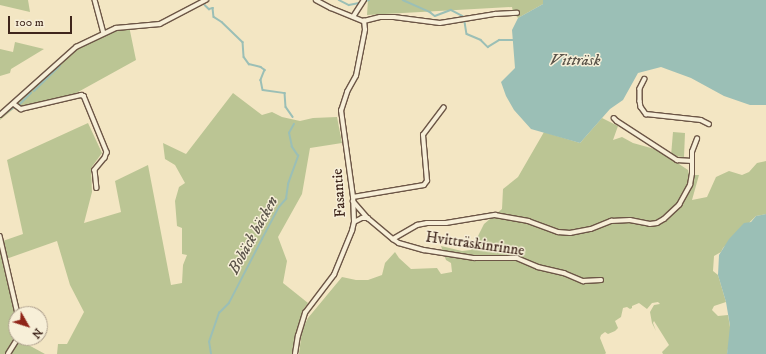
<!DOCTYPE html>
<meta charset="utf-8">
<style>
body{margin:0}
#map{position:relative;width:766px;height:354px;overflow:hidden;background:#f3e6c3;font-family:"IM FELL DW Pica",serif}
div>[style]{position:absolute}
[style*='--x']{left:calc(var(--x)*1px);top:calc(var(--y)*1px);width:calc(var(--w)*1px);rotate:calc(var(--a)*1deg)}
.green>*{inset:0;background:#bbc594}
.water>*{inset:0;background:#9bbfb6}
.stream>*{height:1.5px;margin:-0.75px;padding:0 0.75px;transform-origin:0.75px;border-radius:0.75px;background:#9bbfb6}
.roads{filter:drop-shadow(1px 0 #6c5646) drop-shadow(-1px 0 #6c5646) drop-shadow(0 1px #6c5646) drop-shadow(0 -1px #6c5646)}
.minor>*{height:3.5px;margin:-1.75px;padding:0 1.75px;transform-origin:1.75px;border-radius:1.75px;background:#f7efd8}
span{translate:-50% -50%;white-space:nowrap;text-align:center;line-height:1.15;-webkit-text-stroke:3px #f7efd8;paint-order:stroke}
.street-label{font-size:15px;color:#3f261c}
.water-label{font-size:16px;color:#5b544a;font-style:italic}
.north{position:absolute;left:8px;top:306px;width:40px;height:40px;box-sizing:border-box;background:#f7efd8;border:1px solid #ad9f8d;border-radius:50%;rotate:129deg;font-size:11px;font-weight:700;line-height:16px;text-align:center;color:#3f261c}
.north::after{content:'';display:block;margin:auto;width:14px;height:18px;background:#8f2418;clip-path:polygon(50% 0,100% 100%,50% 72%,0 100%)}
.scale{position:absolute;left:8px;top:16px;width:64px;height:18px;box-sizing:border-box;border:2px solid #3f261c;border-top:0;padding-left:5px;font-size:12px;line-height:14px;white-space:nowrap;color:#3f261c;-webkit-text-stroke:3px #f7efd8;paint-order:stroke}
</style>
<div id="map">
<div class="green">
<i style="clip-path:polygon(0 0,28px 0,30px 12px,0 5px)"></i>
<i style="clip-path:polygon(368px 0,543px 0,543px 4px,518px 18px,513px 12px,512px 7px,367px 15px)"></i>
<i style="clip-path:polygon(129px 26px,136px 60px,69px 97px,21px 109px,17px 106px,0 120px,0 115px,69px 52px,104px 33px)"></i>
<i style="clip-path:polygon(15px 42px,44px 49px,11px 69px,10px 73px,0 76px,0 49px,13px 52px)"></i>
<i style="clip-path:polygon(233px 93px,262px 115px,272px 112px,282px 117px,300px 121px,313px 118px,337px 117px,342px 143px,310px 148px,302px 194px,278px 237px,287px 261px,283px 283px,308px 303px,303px 310px,295px 336px,292px 354px,57px 354px,58px 344px,67px 344px,84px 312px,70px 285px,57px 241px,6px 259px,18px 314px,16px 314px,16px 338px,22px 338px,23px 342px,45px 354px,0 354px,0 242px,23px 234px,7px 160px,88px 123px,102px 153px,91px 168px,92px 192px,84px 223px,121px 212px,115px 181px,148px 165px,171px 285px,182px 283px,183px 265px,187px 255px,182px 254px,182px 228px,177px 226px,175px 201px,179px 187px,185px 183px,175px 165px,165px 159px,163px 143px,186px 154px)"></i>
<i style="clip-path:polygon(602px 118px,618px 126px,613px 140px,622px 137px,633px 143px,658px 150px,688px 170px,689px 175px,699px 175px,692px 200px,707px 197px,716px 177px,729px 171px,742px 175px,749px 172px,757px 163px,766px 161px,766px 214px,756px 216px,723px 248px,721px 252px,714px 256px,713px 271px,718px 275px,726px 302px,714px 306px,712px 310px,718px 316px,728px 315px,731px 333px,727px 354px,663px 354px,662px 352px,669px 345px,654px 321px,653px 323px,656px 331px,652px 323px,650px 312px,654px 305px,660px 304px,658px 302px,652px 303px,647px 309px,639px 303px,632px 306px,632px 308px,630px 309px,627px 307px,623px 308px,621px 317px,615px 321px,618px 328px,615px 331px,608px 334px,605px 332px,601px 335px,600px 338px,606px 353px,605px 354px,299px 354px,302px 330px,308px 318px,342px 277px,356px 280px,368px 280px,382px 275px,385px 263px,395px 252px,399px 258px,411px 269px,437px 268px,441px 274px,452px 272px,451px 263px,446px 260px,441px 246px,462px 251px,471px 250px,484px 224px,502px 209px,503px 189px,518px 177px,544px 132px,580px 143px)"></i>
<i style="clip-path:polygon(673px 132px,685px 133px,684px 157px,671px 156px)"></i>
</div>
<div class="water">
<i style="clip-path:polygon(543px 0,766px 0,766px 105px,750px 105px,724px 96px,691px 78px,661px 67px,638px 73px,623px 100px,610px 109px,580px 143px,531px 129px,514px 110px,506px 96px,501px 82px,515px 68px,512px 30px,518px 18px,543px 4px)"></i>
<i style="clip-path:polygon(766px 214px,766px 354px,727px 354px,730px 326px,726px 302px,718px 275px,719px 255px,729px 239px,744px 223px,751px 222px,756px 216px)"></i>
</div>
<div class="stream">
<i style="--x:339;--y:0;--w:11;--a:27"></i>
<i style="--x:349;--y:5;--w:10;--a:-11"></i>
<i style="--x:403;--y:0;--w:30;--a:24"></i>
<i style="--x:430;--y:12;--w:6;--a:39"></i>
<i style="--x:435;--y:16;--w:17;--a:-21"></i>
<i style="--x:451;--y:10;--w:13;--a:27"></i>
<i style="--x:366;--y:1;--w:3;--a:-18"></i>
<i style="--x:205;--y:5;--w:6;--a:45"></i>
<i style="--x:209;--y:9;--w:4;--a:-14"></i>
<i style="--x:213;--y:8;--w:9;--a:84"></i>
<i style="--x:214;--y:17;--w:9;--a:32"></i>
<i style="--x:222;--y:22;--w:29;--a:44"></i>
<i style="--x:243;--y:42;--w:15;--a:86"></i>
<i style="--x:244;--y:57;--w:9;--a:54"></i>
<i style="--x:249;--y:64;--w:12;--a:14"></i>
<i style="--x:261;--y:67;--w:5;--a:37"></i>
<i style="--x:265;--y:70;--w:11;--a:112"></i>
<i style="--x:261;--y:80;--w:10;--a:79"></i>
<i style="--x:263;--y:90;--w:22;--a:8"></i>
<i style="--x:285;--y:93;--w:14;--a:86"></i>
<i style="--x:286;--y:107;--w:12;--a:55"></i>
<i style="--x:465;--y:22;--w:12;--a:81"></i>
<i style="--x:467;--y:34;--w:15;--a:23"></i>
<i style="--x:481;--y:40;--w:10;--a:45"></i>
<i style="--x:488;--y:47;--w:13;--a:-32"></i>
<i style="--x:499;--y:40;--w:14;--a:0"></i>
<i style="--x:34;--y:91;--w:36;--a:-44"></i>
<i style="--x:19;--y:105;--w:17;--a:-45"></i>
<i style="--x:0;--y:117;--w:16;--a:-35"></i>
<i style="--x:211;--y:354;--w:12;--a:-99"></i>
<i style="--x:209;--y:342;--w:31;--a:-71"></i>
<i style="--x:219;--y:313;--w:14;--a:-45"></i>
<i style="--x:229;--y:303;--w:72;--a:-62.7"></i>
<i style="--x:262;--y:239;--w:36;--a:-62"></i>
<i style="--x:279;--y:207;--w:11;--a:-49"></i>
<i style="--x:286;--y:199;--w:15;--a:-82"></i>
<i style="--x:288;--y:184;--w:30;--a:-70"></i>
<i style="--x:298;--y:156;--w:11;--a:-124"></i>
<i style="--x:292;--y:147;--w:14;--a:-102"></i>
<i style="--x:289;--y:133;--w:10;--a:-61"></i>
</div>
<div class="roads">
<div class="minor">
<i style="--x:95;--y:0;--w:34;--a:75"></i>
<i style="--x:316;--y:0;--w:17;--a:28"></i>
<i style="--x:331;--y:8;--w:35;--a:22"></i>
<i style="--x:353;--y:17;--w:20;--a:-57"></i>
<i style="--x:364;--y:21;--w:16;--a:-14"></i>
<i style="--x:380;--y:17;--w:14;--a:0"></i>
<i style="--x:394;--y:17;--w:46;--a:7.4"></i>
<i style="--x:440;--y:23;--w:56;--a:-9.3"></i>
<i style="--x:495;--y:14;--w:22;--a:-3"></i>
<i style="--x:645;--y:79;--w:11;--a:117"></i>
<i style="--x:640;--y:89;--w:12;--a:90"></i>
<i style="--x:640;--y:101;--w:6;--a:81"></i>
<i style="--x:641;--y:107;--w:9;--a:54"></i>
<i style="--x:646;--y:114;--w:55;--a:6.2"></i>
<i style="--x:701;--y:120;--w:9;--a:27"></i>
<i style="--x:14;--y:104;--w:9;--a:36"></i>
<i style="--x:21;--y:109;--w:62;--a:-13.1"></i>
<i style="--x:81;--y:95;--w:3;--a:18"></i>
<i style="--x:84;--y:96;--w:61;--a:67.7"></i>
<i style="--x:107;--y:152;--w:6;--a:108"></i>
<i style="--x:105;--y:158;--w:16;--a:130"></i>
<i style="--x:95;--y:170;--w:18;--a:84"></i>
<i style="--x:0;--y:115;--w:102;--a:-41.8"></i>
<i style="--x:76;--y:47;--w:44;--a:-25.4"></i>
<i style="--x:116;--y:28;--w:44;--a:-5.2"></i>
<i style="--x:160;--y:24;--w:52;--a:-27.6"></i>
<i style="--x:614;--y:118;--w:4;--a:45"></i>
<i style="--x:617;--y:121;--w:72;--a:33"></i>
<i style="--x:677;--y:160;--w:15;--a:4"></i>
<i style="--x:353;--y:197;--w:72;--a:-9.6"></i>
<i style="--x:424;--y:185;--w:5;--a:-53"></i>
<i style="--x:427;--y:181;--w:46;--a:-95"></i>
<i style="--x:423;--y:135;--w:34;--a:-53"></i>
<i style="--x:353;--y:201;--w:23;--a:49"></i>
<i style="--x:368;--y:218;--w:33;--a:40"></i>
<i style="--x:393;--y:239;--w:28;--a:-30"></i>
<i style="--x:417;--y:225;--w:10;--a:-11"></i>
<i style="--x:427;--y:223;--w:19;--a:0"></i>
<i style="--x:446;--y:223;--w:50;--a:-9.3"></i>
<i style="--x:495;--y:215;--w:34;--a:10"></i>
<i style="--x:528;--y:221;--w:32;--a:20"></i>
<i style="--x:558;--y:232;--w:12;--a:5"></i>
<i style="--x:570;--y:233;--w:21;--a:-11"></i>
<i style="--x:591;--y:229;--w:22;--a:-22"></i>
<i style="--x:611;--y:221;--w:19;--a:-3"></i>
<i style="--x:630;--y:220;--w:20;--a:11"></i>
<i style="--x:650;--y:224;--w:7;--a:-8"></i>
<i style="--x:657;--y:223;--w:8;--a:-30"></i>
<i style="--x:664;--y:219;--w:21;--a:-43"></i>
<i style="--x:679;--y:205;--w:23;--a:-61"></i>
<i style="--x:690;--y:185;--w:11;--a:-80"></i>
<i style="--x:692;--y:174;--w:22;--a:-90"></i>
<i style="--x:692;--y:152;--w:14;--a:-69"></i>
<i style="--x:354;--y:222;--w:9;--a:-27"></i>
<i style="--x:362;--y:218;--w:6;--a:0"></i>
<i style="--x:0;--y:236;--w:80;--a:77"></i>
<i style="--x:393;--y:239;--w:7;--a:34"></i>
<i style="--x:399;--y:243;--w:26;--a:16"></i>
<i style="--x:424;--y:250;--w:51;--a:9.1"></i>
<i style="--x:474;--y:258;--w:43;--a:0"></i>
<i style="--x:517;--y:258;--w:23;--a:23"></i>
<i style="--x:538;--y:267;--w:27;--a:13"></i>
<i style="--x:564;--y:273;--w:21;--a:23"></i>
<i style="--x:583;--y:281;--w:18;--a:-3"></i>
<i style="--x:8;--y:354;--w:19;--a:-58"></i>
<i style="--x:295;--y:354;--w:18;--a:-81"></i>
<i style="--x:298;--y:336;--w:24;--a:-73"></i>
<i style="--x:305;--y:313;--w:48;--a:-52.7"></i>
<i style="--x:334;--y:275;--w:48;--a:-67.8"></i>
<i style="--x:352;--y:231;--w:9;--a:-77"></i>
<i style="--x:354;--y:222;--w:25;--a:-92"></i>
<i style="--x:353;--y:197;--w:87;--a:-97.9"></i>
<i style="--x:341;--y:111;--w:20;--a:-72"></i>
<i style="--x:347;--y:92;--w:18;--a:-61"></i>
<i style="--x:356;--y:76;--w:47;--a:-78.9"></i>
<i style="--x:365;--y:30;--w:9;--a:-96"></i>
</div>
</div>
<div class="street-label">
<span style="left:339px;top:193px;rotate:-94deg">Fasantie</span>
<span style="left:475px;top:244px;rotate:8deg">Hvitträskinrinne</span>
</div>
<div class="water-label">
<span style="left:575px;top:60px">Vitträsk</span>
<span style="left:253px;top:235px;rotate:-61deg">Bobäck bäcken</span>
</div>
<div class="north">N</div>
<div class="scale">100 m</div>
</div>
